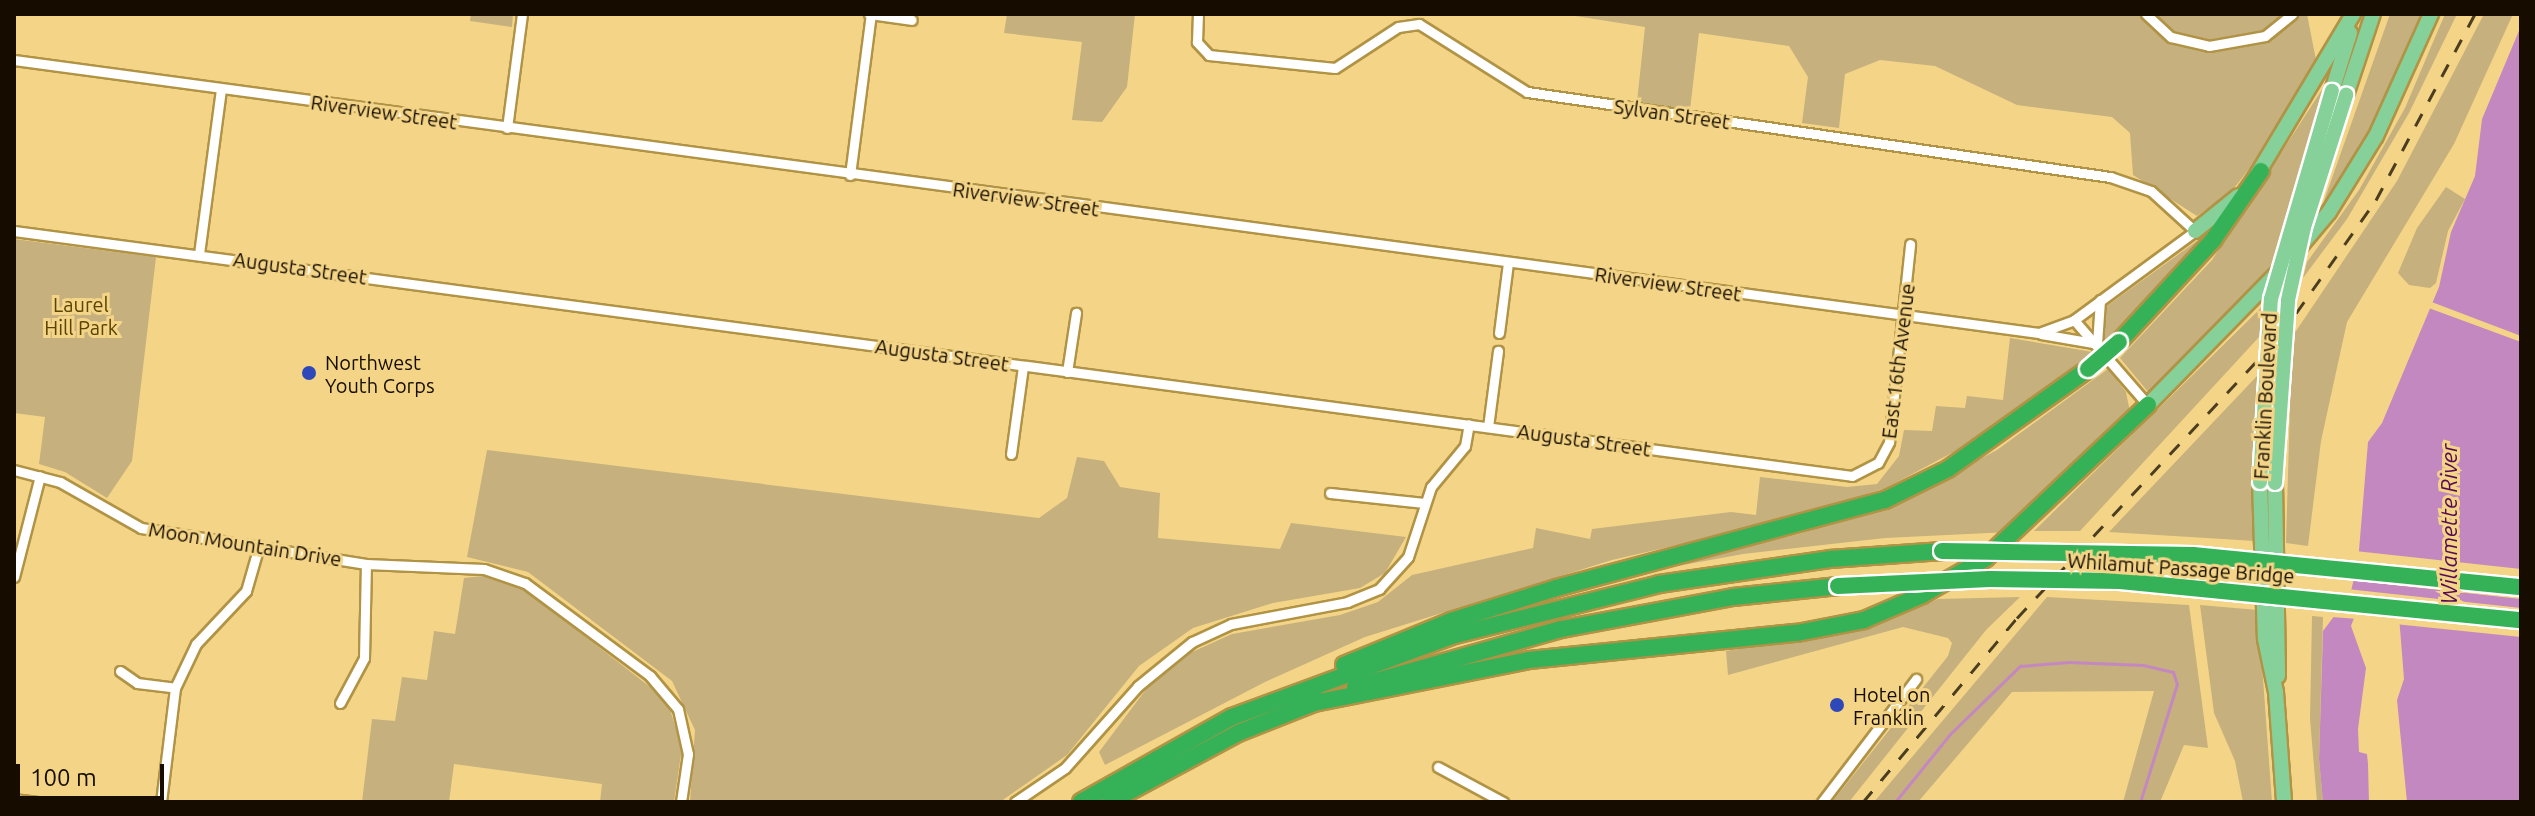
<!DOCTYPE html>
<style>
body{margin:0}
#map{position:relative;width:2535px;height:816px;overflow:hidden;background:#f4d587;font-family:Ubuntu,sans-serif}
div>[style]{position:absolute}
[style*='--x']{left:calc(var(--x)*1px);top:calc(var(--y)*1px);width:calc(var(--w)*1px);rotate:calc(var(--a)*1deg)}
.green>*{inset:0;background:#c5b07e}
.water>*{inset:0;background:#c488c1}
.pier>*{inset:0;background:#f4d587}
.stream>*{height:3px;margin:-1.5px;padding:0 1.5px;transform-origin:1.5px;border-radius:1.5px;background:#c488c1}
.roads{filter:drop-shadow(2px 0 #b19345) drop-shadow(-2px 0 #b19345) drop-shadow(0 2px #b19345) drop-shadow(0 -2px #b19345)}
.street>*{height:9px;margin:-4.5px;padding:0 4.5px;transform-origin:4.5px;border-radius:4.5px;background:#fff}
.primary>*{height:14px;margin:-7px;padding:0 7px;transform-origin:7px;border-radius:7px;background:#86d19a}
.highway>*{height:16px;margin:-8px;padding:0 8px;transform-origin:8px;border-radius:8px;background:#35b257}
.rail>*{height:3px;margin-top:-1.5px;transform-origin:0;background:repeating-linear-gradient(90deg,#4b3d20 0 14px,transparent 0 28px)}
.bridges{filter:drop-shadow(2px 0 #fff) drop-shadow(-2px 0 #fff) drop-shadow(0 2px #fff) drop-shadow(0 -2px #fff)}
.primary-bridge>*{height:14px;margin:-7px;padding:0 7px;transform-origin:7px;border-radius:7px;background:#86d19a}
.highway-bridge>*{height:16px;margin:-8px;padding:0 8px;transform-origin:8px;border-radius:8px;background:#35b257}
.dots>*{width:22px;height:22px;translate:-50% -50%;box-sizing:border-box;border:4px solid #f4d587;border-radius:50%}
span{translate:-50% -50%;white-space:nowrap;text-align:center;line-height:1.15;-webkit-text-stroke:6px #f4d587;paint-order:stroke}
.street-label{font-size:20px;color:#160d00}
.park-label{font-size:20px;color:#594401}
.poi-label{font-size:20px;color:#160d00}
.left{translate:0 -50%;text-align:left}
.water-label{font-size:22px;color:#560c55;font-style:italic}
.frame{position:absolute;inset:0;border:16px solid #160d00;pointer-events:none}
.scale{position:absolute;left:16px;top:764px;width:148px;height:36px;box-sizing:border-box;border:4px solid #160d00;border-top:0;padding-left:10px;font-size:24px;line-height:28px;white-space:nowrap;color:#160d00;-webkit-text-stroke:6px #f4d587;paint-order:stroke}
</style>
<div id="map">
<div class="green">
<i style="clip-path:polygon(471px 14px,513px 14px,512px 27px,470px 21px)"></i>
<i style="clip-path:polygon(1007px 14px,1135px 14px,1127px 87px,1102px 122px,1072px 120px,1082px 42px,1004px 33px)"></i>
<i style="clip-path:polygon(1563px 14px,2307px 14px,2316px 60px,2268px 145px,2231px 192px,2197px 216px,2133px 175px,2130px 133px,2112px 117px,2017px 105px,1935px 66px,1880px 60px,1845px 74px,1839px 128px,1802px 123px,1808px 77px,1789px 46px,1699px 33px,1690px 110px,1637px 102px,1645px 27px)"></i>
<i style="clip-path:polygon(2390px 14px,2422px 14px,2390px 94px,2320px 212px)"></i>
<i style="clip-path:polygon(2445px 14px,2457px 14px,2409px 113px,2347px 219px,2303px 278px,2307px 262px,2359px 190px,2405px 108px)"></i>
<i style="clip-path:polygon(2484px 14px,2513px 14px,2454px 144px,2347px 322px,2321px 441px,2308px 546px,2286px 543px,2292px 337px,2397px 181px)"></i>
<i style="clip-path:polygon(2323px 88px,2328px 91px,2270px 278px,2149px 393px,2120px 358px,2212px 260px)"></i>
<i style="clip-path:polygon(2446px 187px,2465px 199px,2448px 231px,2436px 283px,2430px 288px,2409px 285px,2398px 273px,2417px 228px)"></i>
<i style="clip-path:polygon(2208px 233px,2127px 323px,2104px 342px,2101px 319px,2107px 306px)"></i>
<i style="clip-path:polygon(14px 239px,156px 257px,132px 461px,107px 498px,65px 472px,39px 464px,45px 417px,14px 413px)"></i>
<i style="clip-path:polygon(2264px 305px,2260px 336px,2080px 531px,2034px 531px)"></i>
<i style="clip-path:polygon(2010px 338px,2093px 352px,1978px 439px,1884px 489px,1760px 526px,1612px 560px,1365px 637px,1265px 682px,1105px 765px,1099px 752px,1147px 688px,1181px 657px,1232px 634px,1340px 615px,1378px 602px,1412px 575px,1533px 548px,1536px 528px,1590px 539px,1592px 529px,1731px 512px,1756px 515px,1760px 477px,1847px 487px,1877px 484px,1899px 456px,1904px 430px,1932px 431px,1936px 406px,1965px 408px,1967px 396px,2003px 400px)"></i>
<i style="clip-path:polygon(2108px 369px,2126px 392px,2130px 412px,2009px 532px,1885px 538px,1743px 554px,1634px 574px,1799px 534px,1896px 503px,1997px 450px)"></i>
<i style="clip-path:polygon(2257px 376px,2255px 541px,2109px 532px)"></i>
<i style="clip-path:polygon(487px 450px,1039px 518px,1067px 498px,1077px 457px,1104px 461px,1120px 487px,1160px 493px,1158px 538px,1280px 549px,1291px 523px,1406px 537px,1385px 573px,1360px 588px,1273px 603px,1193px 628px,1139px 666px,1067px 755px,1000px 802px,690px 802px,695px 730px,672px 681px,528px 572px,467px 557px)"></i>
<i style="clip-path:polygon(492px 575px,516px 583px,667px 700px,682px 748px,674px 802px,600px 802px,602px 784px,454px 764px,449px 802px,362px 802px,372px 719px,395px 721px,402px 677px,427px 680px,434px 631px,455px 634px,464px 578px)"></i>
<i style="clip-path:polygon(2020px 597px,1986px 630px,1849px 802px,1832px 802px,1948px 656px,1952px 643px,1948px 638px,1903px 627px,1728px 675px,1726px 651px,1874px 626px,1938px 599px)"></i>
<i style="clip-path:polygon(2047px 597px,2189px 605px,2208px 748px,2184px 745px,2160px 802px,2123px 802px,2154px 691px,2012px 692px,1918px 802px,1874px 802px)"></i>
<i style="clip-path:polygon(2200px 605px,2258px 610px,2272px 802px,2243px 802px,2235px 761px,2214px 713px)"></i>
<i style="clip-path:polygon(2312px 616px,2323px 617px,2319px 759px,2323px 802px,2317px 802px,2310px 719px)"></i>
</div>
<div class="water">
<i style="clip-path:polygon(2521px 26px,2521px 802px,2407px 802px,2397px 700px,2404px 679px,2399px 616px,2360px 602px,2351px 626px,2366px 668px,2358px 729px,2359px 752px,2367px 754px,2368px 764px,2369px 802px,2323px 802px,2319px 759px,2323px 631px,2350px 595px,2358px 562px,2368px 442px,2382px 423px,2439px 287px,2451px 232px,2475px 176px,2482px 119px)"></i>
</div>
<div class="pier">
<i style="clip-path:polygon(2429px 301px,2521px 336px,2521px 342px,2426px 307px)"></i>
<i style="clip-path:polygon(2355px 551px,2521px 569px,2521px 599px,2349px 580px)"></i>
<i style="clip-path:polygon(2347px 589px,2521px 608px,2521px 637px,2395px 624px,2384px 610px,2363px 606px,2358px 619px,2332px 617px)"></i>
</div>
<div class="stream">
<i style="--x:1895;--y:802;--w:87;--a:-51"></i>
<i style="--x:1950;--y:734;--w:98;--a:-44.2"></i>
<i style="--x:2020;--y:666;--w:49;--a:-4.7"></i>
<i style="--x:2069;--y:662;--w:74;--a:2.3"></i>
<i style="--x:2143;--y:665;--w:31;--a:13"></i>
<i style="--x:2173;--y:672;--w:13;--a:72"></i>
<i style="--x:2177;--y:684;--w:124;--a:107.4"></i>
</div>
<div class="roads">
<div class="street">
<i style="--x:869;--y:14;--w:43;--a:7.9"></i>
<i style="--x:2146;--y:14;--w:34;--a:43"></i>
<i style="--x:2171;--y:37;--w:39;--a:13"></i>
<i style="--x:2209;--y:46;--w:57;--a:-10.1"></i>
<i style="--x:2265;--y:36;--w:35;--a:-39"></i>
<i style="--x:14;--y:60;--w:2043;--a:7.68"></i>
<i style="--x:2039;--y:333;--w:37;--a:-20"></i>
<i style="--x:2074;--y:320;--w:150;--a:-36.3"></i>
<i style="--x:2195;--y:231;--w:59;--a:-137.7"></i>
<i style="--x:2151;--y:191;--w:43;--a:-161.1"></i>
<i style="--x:2110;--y:177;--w:589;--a:-171.7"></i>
<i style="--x:1527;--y:92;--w:128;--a:-147.8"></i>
<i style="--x:1419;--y:24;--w:21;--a:172"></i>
<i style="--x:1398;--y:27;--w:75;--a:146.9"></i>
<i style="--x:1335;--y:68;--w:127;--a:-174.1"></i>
<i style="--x:1209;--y:55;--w:18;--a:-133"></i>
<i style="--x:1197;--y:42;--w:28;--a:-88"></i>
<i style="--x:507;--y:128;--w:115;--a:-82.5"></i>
<i style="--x:850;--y:175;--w:162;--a:-82.6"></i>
<i style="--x:14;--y:231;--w:1854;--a:7.59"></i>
<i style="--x:1852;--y:476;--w:29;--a:-27"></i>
<i style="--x:1878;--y:463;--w:24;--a:-62"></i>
<i style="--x:1889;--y:442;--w:199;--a:-83.9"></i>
<i style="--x:199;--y:254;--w:165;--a:-82.4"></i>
<i style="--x:2074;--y:320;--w:113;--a:49"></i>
<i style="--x:1499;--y:333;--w:71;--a:-82.7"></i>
<i style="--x:2041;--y:334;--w:53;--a:9.8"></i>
<i style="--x:2097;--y:344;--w:44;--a:-86.1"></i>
<i style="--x:1067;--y:372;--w:60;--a:-81.3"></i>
<i style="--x:1488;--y:427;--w:77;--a:-82.5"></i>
<i style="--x:1011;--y:454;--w:89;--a:-82.2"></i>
<i style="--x:14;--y:470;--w:48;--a:14.6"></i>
<i style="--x:60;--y:482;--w:93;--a:29.6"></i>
<i style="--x:141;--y:528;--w:228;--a:9.1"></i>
<i style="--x:366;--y:564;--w:118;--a:2.4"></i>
<i style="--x:484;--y:569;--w:43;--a:18.9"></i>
<i style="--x:525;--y:583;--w:156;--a:36.6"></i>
<i style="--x:650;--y:676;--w:43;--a:49.7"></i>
<i style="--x:678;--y:709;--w:46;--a:77.5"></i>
<i style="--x:688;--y:754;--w:49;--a:98.3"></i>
<i style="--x:1330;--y:493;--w:95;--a:6.1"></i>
<i style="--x:14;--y:577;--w:104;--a:-75.6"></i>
<i style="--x:120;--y:671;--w:21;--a:35"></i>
<i style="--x:137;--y:683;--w:38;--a:7"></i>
<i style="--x:340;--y:703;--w:51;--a:-61.9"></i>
<i style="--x:364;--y:658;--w:94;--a:-88.8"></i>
<i style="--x:1438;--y:767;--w:74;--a:28.3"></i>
<i style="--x:14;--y:799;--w:23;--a:7"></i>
<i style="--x:161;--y:802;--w:115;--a:-83"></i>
<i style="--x:175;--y:688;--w:49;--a:-64.5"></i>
<i style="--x:196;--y:644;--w:73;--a:-46.7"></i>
<i style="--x:246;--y:591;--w:47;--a:-73.9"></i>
<i style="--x:1015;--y:802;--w:60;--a:-34.2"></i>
<i style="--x:1065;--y:768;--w:110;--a:-48.3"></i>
<i style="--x:1138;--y:686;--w:70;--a:-39.2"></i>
<i style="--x:1192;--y:642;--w:43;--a:-24.8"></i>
<i style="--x:1231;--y:624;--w:118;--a:-10.7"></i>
<i style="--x:1347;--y:602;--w:35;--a:-22"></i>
<i style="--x:1379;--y:589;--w:43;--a:-47.8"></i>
<i style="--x:1408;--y:557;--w:74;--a:-71.8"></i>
<i style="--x:1431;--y:487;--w:53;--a:-50.3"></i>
<i style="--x:1465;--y:446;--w:22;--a:-80"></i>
<i style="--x:1822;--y:802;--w:155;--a:-52.6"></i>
</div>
<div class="primary">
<i style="--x:2332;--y:91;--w:61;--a:-72.8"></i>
<i style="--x:2346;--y:95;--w:85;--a:-71.6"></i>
<i style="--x:2255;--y:178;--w:191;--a:-59.1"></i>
<i style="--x:2195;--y:231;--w:55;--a:-39.1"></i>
<i style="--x:2298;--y:249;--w:48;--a:-50"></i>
<i style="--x:2329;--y:212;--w:89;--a:-58.3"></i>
<i style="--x:2376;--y:136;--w:134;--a:-65.7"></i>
<i style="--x:2148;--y:405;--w:187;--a:-45.6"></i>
<i style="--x:2260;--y:482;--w:157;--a:88.2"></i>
<i style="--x:2265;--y:639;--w:54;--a:78.3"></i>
<i style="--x:2276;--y:692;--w:110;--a:85.8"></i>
<i style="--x:2275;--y:483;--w:193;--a:89.1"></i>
</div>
<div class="highway">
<i style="--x:2119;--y:342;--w:139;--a:-47.3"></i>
<i style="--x:2213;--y:240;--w:84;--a:-55.2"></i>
<i style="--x:1344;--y:665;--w:116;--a:-22.4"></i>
<i style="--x:1451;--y:621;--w:110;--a:-17.4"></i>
<i style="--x:1556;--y:588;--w:341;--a:-15"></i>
<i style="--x:1885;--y:500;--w:70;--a:-26.2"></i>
<i style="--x:1948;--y:469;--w:172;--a:-35.5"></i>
<i style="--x:1355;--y:687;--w:215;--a:-15.7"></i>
<i style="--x:1562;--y:629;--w:174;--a:-10.6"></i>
<i style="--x:1733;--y:597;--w:106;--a:-6"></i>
<i style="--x:1309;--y:704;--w:224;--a:-11.3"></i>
<i style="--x:1529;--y:660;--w:269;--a:-5.8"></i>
<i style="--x:1797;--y:633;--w:68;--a:-11"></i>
<i style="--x:1864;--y:620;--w:63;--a:-23.3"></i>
<i style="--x:1922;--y:595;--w:74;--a:-30"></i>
<i style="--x:1986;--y:558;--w:223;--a:-43.4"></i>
<i style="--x:1081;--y:802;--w:173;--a:-29.4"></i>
<i style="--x:1232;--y:717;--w:238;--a:-20.2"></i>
<i style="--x:1455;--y:635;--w:210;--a:-14"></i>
<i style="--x:1659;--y:584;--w:174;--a:-8.3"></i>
<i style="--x:1831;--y:559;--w:111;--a:-4.1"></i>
<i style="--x:1110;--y:802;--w:145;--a:-28.3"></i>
<i style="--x:1238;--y:733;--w:87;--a:-21.6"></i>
</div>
</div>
<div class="rail">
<i style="--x:1863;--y:802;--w:240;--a:-50.1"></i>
<i style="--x:2017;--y:618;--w:386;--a:-47"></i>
<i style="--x:2280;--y:336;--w:166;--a:-54.8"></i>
<i style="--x:2376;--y:200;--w:211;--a:-62"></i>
</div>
<div class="bridges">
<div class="primary-bridge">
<i style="--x:2260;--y:482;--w:183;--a:-86.6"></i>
<i style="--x:2271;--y:299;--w:217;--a:-73.7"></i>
<i style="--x:2275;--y:483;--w:183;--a:-85.9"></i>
<i style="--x:2288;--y:300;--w:75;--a:-77.6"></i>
<i style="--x:2304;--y:227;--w:139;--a:-72.3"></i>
</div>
<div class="highway-bridge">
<i style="--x:2088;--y:369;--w:41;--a:-41.1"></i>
<i style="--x:1942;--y:551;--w:251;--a:0.9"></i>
<i style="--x:2193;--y:555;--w:330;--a:5.6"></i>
<i style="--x:1838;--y:586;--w:152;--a:-2.6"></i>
<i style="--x:1990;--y:579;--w:130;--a:0.9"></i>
<i style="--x:2120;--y:581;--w:403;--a:5.6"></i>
</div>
</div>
<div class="dots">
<i style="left:309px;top:373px;background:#2f48b9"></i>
<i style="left:1837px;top:705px;background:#2f48b9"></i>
</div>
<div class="street-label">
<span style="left:384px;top:112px;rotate:8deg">Riverview Street</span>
<span style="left:1672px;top:114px;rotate:8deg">Sylvan Street</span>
<span style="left:1026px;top:199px;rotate:8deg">Riverview Street</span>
<span style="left:300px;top:268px;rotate:8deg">Augusta Street</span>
<span style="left:1668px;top:284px;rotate:8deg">Riverview Street</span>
<span style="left:942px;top:355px;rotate:8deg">Augusta Street</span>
<span style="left:1898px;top:361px;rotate:-83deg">East 16th Avenue</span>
<span style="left:2265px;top:396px;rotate:-87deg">Franklin Boulevard</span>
<span style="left:1584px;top:440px;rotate:8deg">Augusta Street</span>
<span style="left:245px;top:544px;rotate:9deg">Moon Mountain Drive</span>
<span style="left:2181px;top:568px;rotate:4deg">Whilamut Passage Bridge</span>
</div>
<div class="park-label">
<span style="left:81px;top:316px">Laurel<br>Hill Park</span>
</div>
<div class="poi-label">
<span class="left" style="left:325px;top:374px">Northwest<br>Youth Corps</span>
<span class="left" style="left:1853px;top:706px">Hotel on<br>Franklin</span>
</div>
<div class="water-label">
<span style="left:2449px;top:524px;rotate:-90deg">Willamette River</span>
</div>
<div class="frame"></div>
<div class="scale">100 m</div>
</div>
